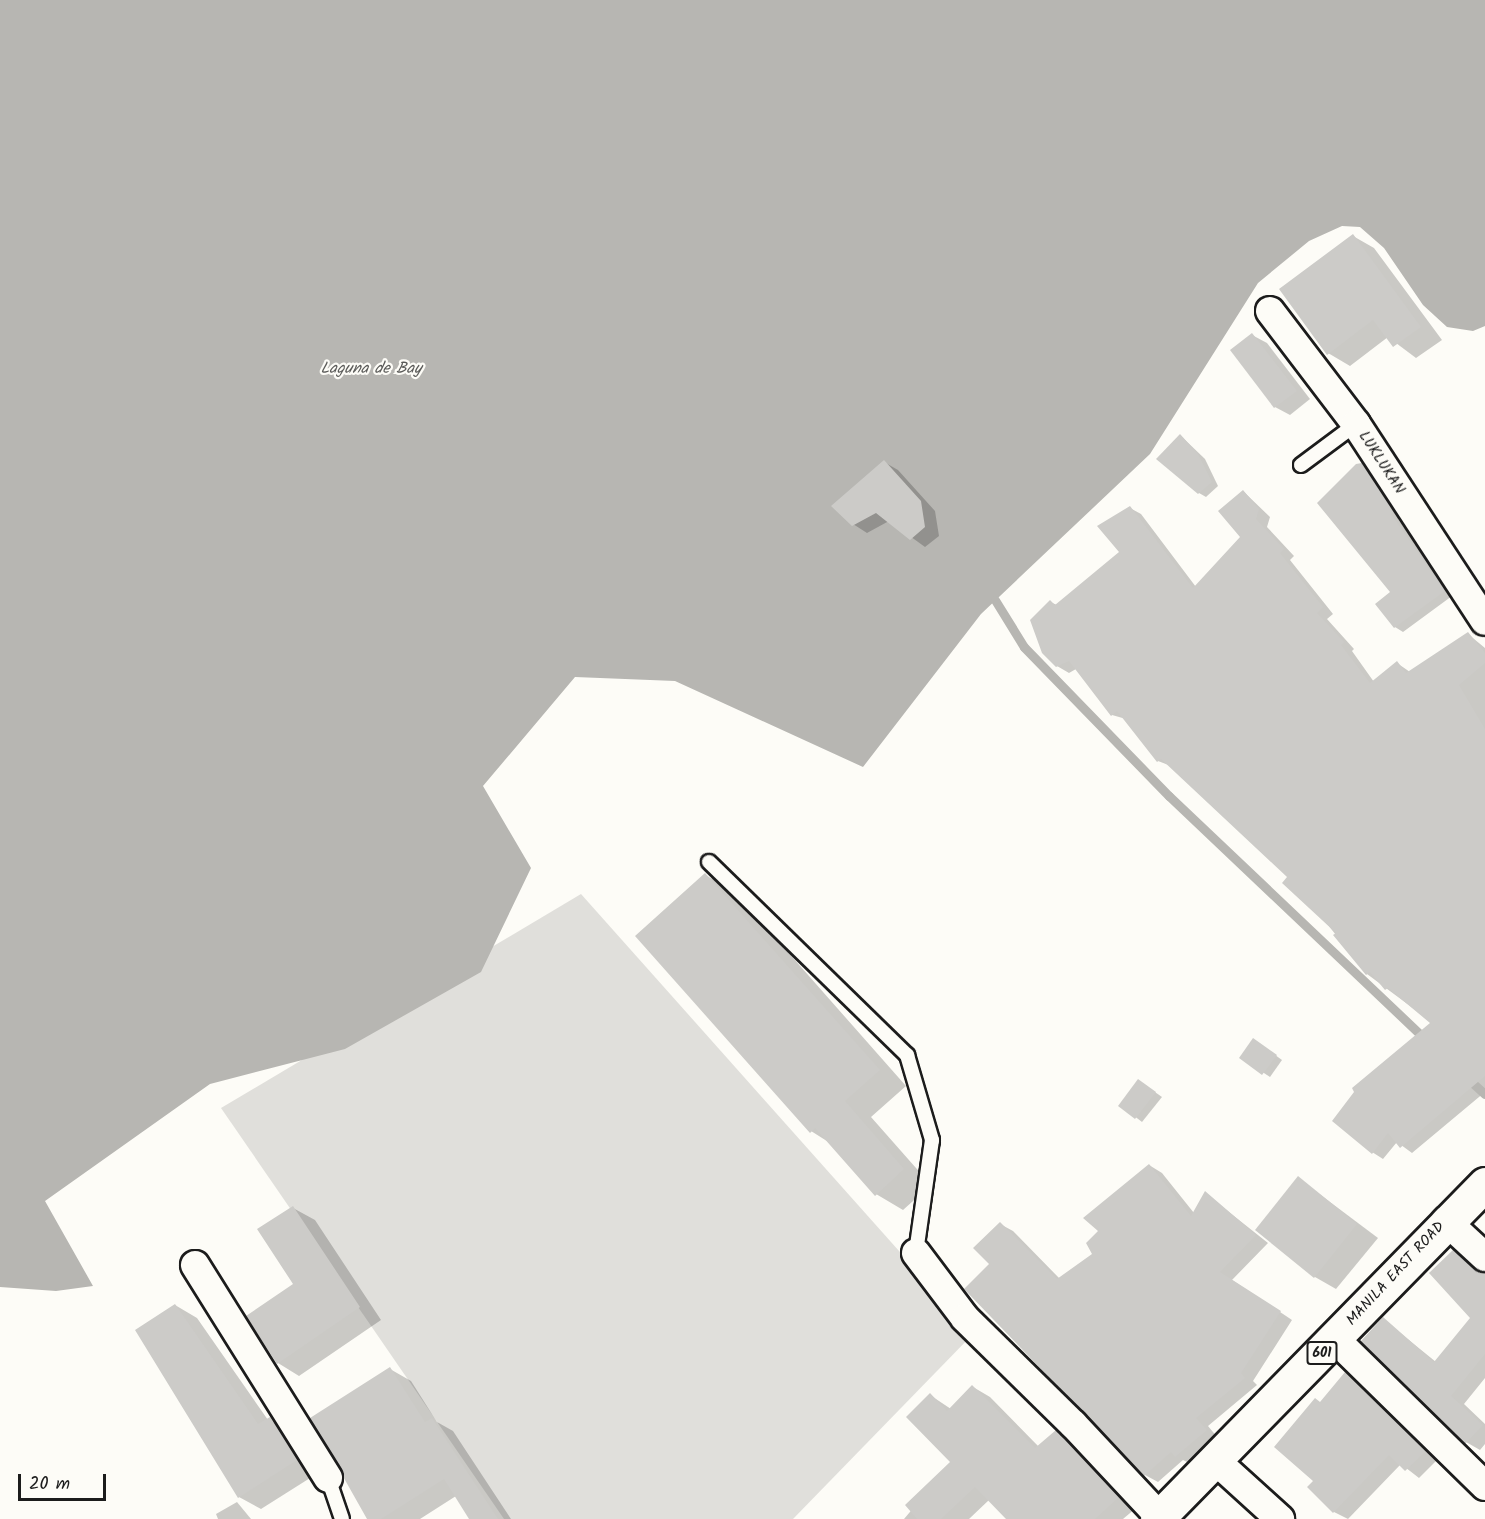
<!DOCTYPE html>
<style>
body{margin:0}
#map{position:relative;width:1485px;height:1519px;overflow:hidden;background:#fdfcf7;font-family:Kalam,sans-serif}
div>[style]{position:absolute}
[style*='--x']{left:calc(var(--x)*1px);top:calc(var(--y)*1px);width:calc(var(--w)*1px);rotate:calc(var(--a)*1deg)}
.green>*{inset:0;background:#e0dfdb}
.water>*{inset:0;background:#b7b6b2}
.shadow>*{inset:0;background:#0003}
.stream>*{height:9px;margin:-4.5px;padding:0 4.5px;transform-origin:4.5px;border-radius:4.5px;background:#b7b6b2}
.building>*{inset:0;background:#cccbc8}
.roads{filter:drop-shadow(2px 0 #1c1c1c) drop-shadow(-2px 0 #1c1c1c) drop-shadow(0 2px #1c1c1c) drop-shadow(0 -2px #1c1c1c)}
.lane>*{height:14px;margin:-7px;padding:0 7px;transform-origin:7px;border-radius:7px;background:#fdfcf7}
.street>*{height:28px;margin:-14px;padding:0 14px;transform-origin:14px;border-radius:14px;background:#fdfcf7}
.primary>*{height:33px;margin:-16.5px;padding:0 16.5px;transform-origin:16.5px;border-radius:16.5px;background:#fdfcf7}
span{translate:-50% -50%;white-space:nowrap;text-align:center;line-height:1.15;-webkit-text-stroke:4.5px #fdfcf7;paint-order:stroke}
.shield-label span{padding:2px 4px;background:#fdfcf7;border:2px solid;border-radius:4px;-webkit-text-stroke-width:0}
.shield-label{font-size:14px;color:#1c1c1c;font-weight:700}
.street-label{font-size:15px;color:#1c1c1c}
.water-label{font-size:16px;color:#5a5a58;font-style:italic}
.scale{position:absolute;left:18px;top:1474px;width:88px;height:27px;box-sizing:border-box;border:3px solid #1c1c1c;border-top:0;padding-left:8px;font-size:18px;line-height:21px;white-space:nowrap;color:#1c1c1c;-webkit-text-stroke:4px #fdfcf7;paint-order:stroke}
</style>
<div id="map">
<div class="green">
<i style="clip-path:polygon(581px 894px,973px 1334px,793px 1519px,504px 1519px,221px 1108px)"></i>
</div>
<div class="water">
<i style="clip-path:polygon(0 0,1485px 0,1485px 326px,1473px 331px,1447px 327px,1423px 305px,1384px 248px,1360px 227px,1342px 226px,1309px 241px,1258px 283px,1150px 454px,981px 614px,863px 767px,675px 681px,575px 677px,483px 786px,531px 868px,481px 972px,345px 1049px,210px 1084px,45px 1201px,93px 1286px,56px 1291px,0 1287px)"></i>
</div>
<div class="shadow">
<i style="clip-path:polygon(1353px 236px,1374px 248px,1442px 340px,1416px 358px,1388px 337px,1350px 366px,1328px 353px)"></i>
<i style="clip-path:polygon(1252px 335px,1267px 343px,1310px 399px,1290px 415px,1275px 407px)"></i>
<i style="clip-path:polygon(1181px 436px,1205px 459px,1218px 486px,1206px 497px,1199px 493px)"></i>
<i style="clip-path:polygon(884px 462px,898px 470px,935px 511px,939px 536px,925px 547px,889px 521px,867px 533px,853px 524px)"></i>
<i style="clip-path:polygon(1362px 465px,1370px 470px,1401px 517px,1398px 519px,1452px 596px,1403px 632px,1395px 627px,1392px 593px)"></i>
<i style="clip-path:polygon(1244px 492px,1270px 517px,1267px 527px,1294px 556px,1290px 560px,1333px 614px,1327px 619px,1354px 649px,1352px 651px,1374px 682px,1397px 663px,1410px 672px,1468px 634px,1485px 648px,1485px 1092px,1412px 1153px,1397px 1142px,1383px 1159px,1372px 1152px,1433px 1023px,1367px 974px,1289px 876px,1171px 766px,1158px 761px,1126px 719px,1112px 715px,1076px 669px,1069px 673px,1057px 666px,1050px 602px,1057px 605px,1121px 552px,1130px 508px,1141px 514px,1196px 587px,1242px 537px)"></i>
<i style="clip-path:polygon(705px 875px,733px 890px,906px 1086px,871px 1117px,931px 1185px,903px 1210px,876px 1194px,830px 1143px,811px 1131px)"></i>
<i style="clip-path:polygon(1260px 1044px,1282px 1060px,1270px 1077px,1241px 1058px)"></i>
<i style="clip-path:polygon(1145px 1085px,1162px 1097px,1142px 1122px,1120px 1105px)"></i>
<i style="clip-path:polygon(1149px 1165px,1162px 1173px,1194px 1213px,1205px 1193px,1268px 1243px,1232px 1280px,1292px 1320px,1253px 1381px,1257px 1385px,1208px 1426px,1218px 1438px,1189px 1463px,1183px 1460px,1158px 1482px,1145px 1475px,991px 1264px,1000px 1224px,1013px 1231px,1060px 1279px,1094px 1255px,1100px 1231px)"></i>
<i style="clip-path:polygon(1298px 1178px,1378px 1238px,1336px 1289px,1315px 1277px)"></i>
<i style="clip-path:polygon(293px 1208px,315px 1220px,381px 1320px,299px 1376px,278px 1363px,295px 1284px)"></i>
<i style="clip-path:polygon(1453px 1252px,1485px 1273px,1485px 1378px,1464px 1404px,1485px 1424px,1485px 1444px,1480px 1450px,1466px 1442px,1383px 1319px,1436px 1362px,1472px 1318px)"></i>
<i style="clip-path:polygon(175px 1305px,197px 1318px,268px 1420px,292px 1431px,318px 1473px,261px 1509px,239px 1497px)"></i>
<i style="clip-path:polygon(390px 1369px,411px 1381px,437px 1422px,453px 1431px,511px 1519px,471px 1519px,456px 1496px,420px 1519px,369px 1519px)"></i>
<i style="clip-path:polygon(1345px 1374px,1359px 1382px,1438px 1459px,1419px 1478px,1401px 1464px,1348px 1519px,1334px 1512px,1315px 1480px,1321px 1403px)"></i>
<i style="clip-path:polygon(973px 1387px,990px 1397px,1039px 1447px,1056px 1432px,1074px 1442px,1136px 1508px,1123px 1519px,1008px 1519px,989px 1500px,969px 1519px,904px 1519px,952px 1462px,930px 1395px,951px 1409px)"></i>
<i style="clip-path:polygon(237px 1502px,251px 1519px,218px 1519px,216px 1514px)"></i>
</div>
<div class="stream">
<i style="--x:995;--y:600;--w:55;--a:58.3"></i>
<i style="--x:1024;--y:647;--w:208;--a:45.8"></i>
<i style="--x:1169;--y:796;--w:354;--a:43.5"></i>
<i style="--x:1467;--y:1078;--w:24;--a:42"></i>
</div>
<div class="building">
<i style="clip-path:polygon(1353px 234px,1421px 327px,1393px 347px,1373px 320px,1327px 355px,1279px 289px)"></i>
<i style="clip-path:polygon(1252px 333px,1297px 391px,1274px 408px,1230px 350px)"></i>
<i style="clip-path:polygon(1180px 434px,1198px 454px,1212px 482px,1198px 494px,1156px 459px)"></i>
<i style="clip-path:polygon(884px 460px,921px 501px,925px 527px,910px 540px,876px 513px,852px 526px,831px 506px)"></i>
<i style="clip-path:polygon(1362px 463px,1394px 512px,1391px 514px,1445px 591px,1394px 628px,1375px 604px,1390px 592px,1317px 503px,1356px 464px)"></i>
<i style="clip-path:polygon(1243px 490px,1259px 509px,1256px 519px,1284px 549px,1280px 553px,1323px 607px,1317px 613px,1344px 642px,1341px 645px,1370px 683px,1397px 661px,1406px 673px,1468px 632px,1485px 653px,1485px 663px,1459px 685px,1485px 729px,1485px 1076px,1400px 1148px,1388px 1133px,1372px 1154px,1332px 1121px,1354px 1092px,1352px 1088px,1430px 1023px,1388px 988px,1385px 990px,1370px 972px,1366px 975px,1333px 935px,1336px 933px,1282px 883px,1287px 877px,1161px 759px,1157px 762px,1117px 711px,1111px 716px,1069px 661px,1056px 667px,1042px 653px,1030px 620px,1050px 600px,1055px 605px,1119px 552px,1097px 526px,1130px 506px,1193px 588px,1240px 537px,1218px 511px)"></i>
<i style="clip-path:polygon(705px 873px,880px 1070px,845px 1101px,904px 1169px,875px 1196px,815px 1128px,810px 1133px,635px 936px)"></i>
<i style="clip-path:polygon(1253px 1038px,1277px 1055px,1262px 1075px,1239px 1058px)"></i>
<i style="clip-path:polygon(1138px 1079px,1156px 1092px,1135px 1119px,1118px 1106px)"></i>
<i style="clip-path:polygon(1149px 1164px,1191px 1216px,1205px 1191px,1256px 1235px,1220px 1272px,1281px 1311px,1241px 1373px,1245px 1378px,1196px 1418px,1207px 1430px,1175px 1457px,1171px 1452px,1144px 1476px,964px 1289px,989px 1264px,973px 1248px,1000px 1222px,1057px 1279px,1092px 1254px,1086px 1243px,1098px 1231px,1083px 1218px)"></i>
<i style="clip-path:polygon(1298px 1176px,1357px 1224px,1314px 1278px,1255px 1230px)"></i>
<i style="clip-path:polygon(293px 1206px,360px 1307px,277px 1364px,246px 1316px,293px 1284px,257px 1229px)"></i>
<i style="clip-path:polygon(1453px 1250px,1485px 1274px,1485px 1354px,1451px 1396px,1483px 1425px,1465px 1444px,1361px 1341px,1383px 1317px,1434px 1362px,1470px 1318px,1429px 1273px)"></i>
<i style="clip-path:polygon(175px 1304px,258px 1424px,270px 1417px,297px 1460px,238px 1498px,135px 1330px)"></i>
<i style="clip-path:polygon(390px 1367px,425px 1422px,432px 1418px,498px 1519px,469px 1519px,444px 1479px,381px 1519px,367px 1519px,310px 1418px)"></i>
<i style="clip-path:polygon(1345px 1372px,1426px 1451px,1405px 1471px,1389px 1455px,1333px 1513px,1307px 1487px,1313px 1481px,1274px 1447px,1315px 1398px,1320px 1402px)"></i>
<i style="clip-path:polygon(972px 1385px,1035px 1448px,1056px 1430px,1119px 1497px,1095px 1519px,1006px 1519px,975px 1487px,941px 1519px,917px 1519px,905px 1505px,950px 1462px,906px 1417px,930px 1393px,947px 1411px)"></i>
</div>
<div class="roads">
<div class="lane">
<i style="--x:1301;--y:465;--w:69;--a:-36.7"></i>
<i style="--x:709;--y:862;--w:277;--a:44.3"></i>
<i style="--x:907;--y:1055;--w:89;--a:73.6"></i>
<i style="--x:932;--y:1140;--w:114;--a:98.1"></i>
<i style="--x:328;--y:1478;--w:43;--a:71.1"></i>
</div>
<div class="street">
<i style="--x:1270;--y:311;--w:142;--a:52.7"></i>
<i style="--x:1356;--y:424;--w:235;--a:56.8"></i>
<i style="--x:1446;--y:1221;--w:53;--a:42.7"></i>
<i style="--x:916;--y:1253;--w:81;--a:53"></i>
<i style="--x:965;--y:1318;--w:151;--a:44.5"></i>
<i style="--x:1073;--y:1424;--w:126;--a:46.9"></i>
<i style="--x:195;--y:1265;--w:251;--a:58"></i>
<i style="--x:1335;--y:1339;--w:210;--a:44.4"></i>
<i style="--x:1215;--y:1460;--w:88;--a:42.2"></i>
</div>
<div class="primary">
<i style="--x:1157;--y:1519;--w:469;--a:-45.6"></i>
</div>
</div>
<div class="shield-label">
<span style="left:1322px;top:1353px">601</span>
</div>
<div class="street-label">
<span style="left:1381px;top:463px;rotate:57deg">LUKLUKAN</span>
<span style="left:1396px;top:1274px;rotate:-47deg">MANILA EAST ROAD</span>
</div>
<div class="water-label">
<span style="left:371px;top:369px">Laguna de Bay</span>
</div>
<div class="scale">20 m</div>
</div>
